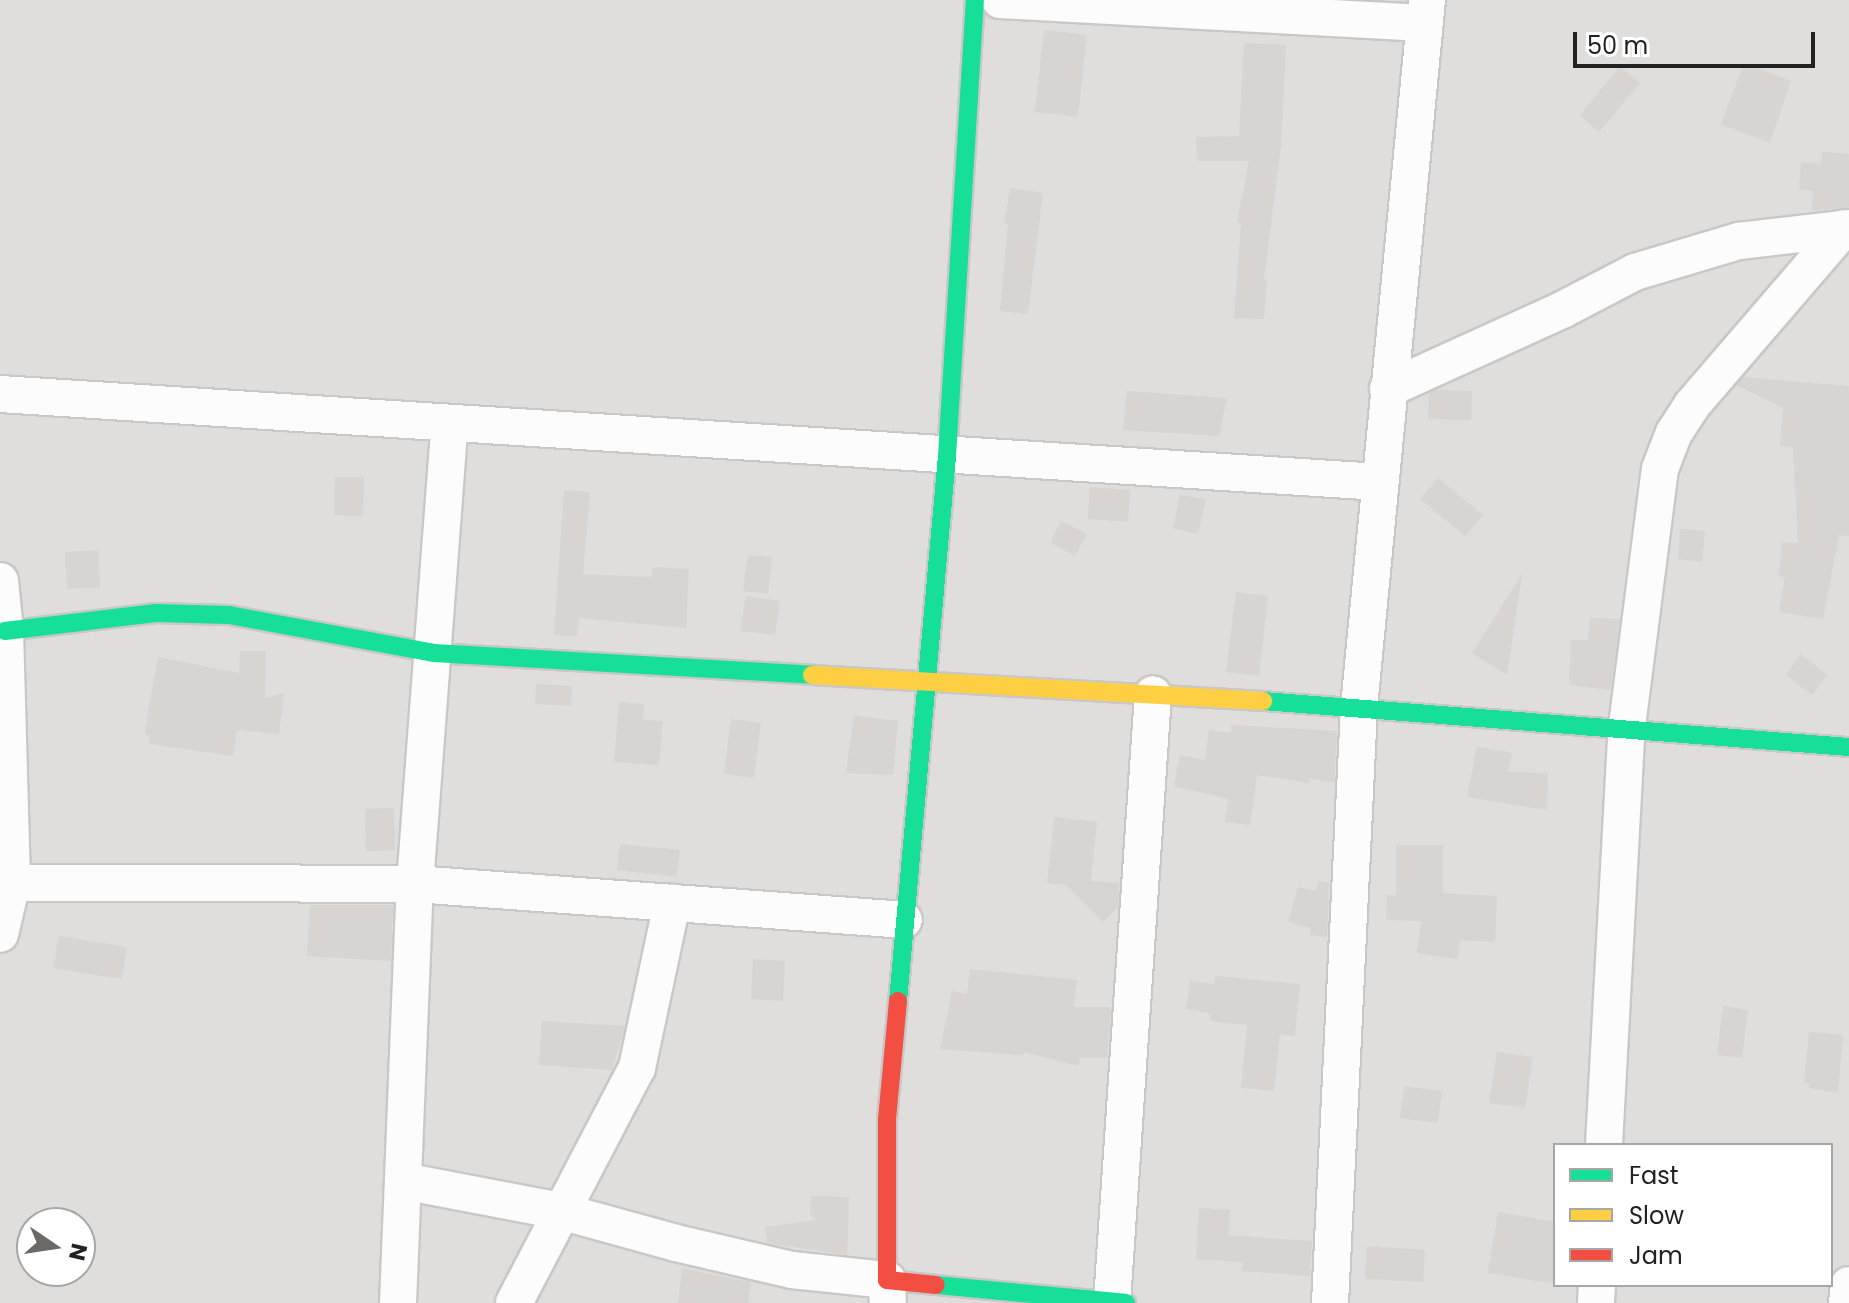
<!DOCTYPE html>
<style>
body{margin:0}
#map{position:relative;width:1849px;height:1303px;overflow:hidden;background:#f0eeeb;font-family:Poppins,sans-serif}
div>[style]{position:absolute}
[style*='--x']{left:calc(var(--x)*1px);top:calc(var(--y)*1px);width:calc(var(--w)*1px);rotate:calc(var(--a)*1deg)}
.residential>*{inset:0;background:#dfdedc}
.building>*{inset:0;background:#d7d4d2}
.roads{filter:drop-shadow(2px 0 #c9c8c7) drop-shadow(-2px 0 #c9c8c7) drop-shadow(0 2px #c9c8c7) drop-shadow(0 -2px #c9c8c7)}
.street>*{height:36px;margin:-18px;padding:0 18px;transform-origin:18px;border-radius:18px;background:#fdfcfc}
.fast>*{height:18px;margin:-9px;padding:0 9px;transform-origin:9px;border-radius:9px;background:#16e098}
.slow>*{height:18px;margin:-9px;padding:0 9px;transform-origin:9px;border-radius:9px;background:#ffcf43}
.jam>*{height:18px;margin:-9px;padding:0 9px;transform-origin:9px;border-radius:9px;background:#f24e42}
span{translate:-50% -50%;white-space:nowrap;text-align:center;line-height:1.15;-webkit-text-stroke:6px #fff;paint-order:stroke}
.legend{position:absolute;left:1553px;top:1143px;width:280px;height:144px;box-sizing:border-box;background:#fff;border:2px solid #a7a7a7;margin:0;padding:10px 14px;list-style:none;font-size:24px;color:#222}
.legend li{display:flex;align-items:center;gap:16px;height:40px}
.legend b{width:40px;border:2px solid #a7a7a7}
.north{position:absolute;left:16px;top:1207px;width:80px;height:80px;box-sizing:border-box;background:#fff;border:2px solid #a7a7a7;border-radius:50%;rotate:103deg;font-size:22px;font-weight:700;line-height:32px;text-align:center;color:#222}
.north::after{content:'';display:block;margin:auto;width:28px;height:36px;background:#6a6968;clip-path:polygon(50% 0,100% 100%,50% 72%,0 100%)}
.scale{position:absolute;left:1573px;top:32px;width:242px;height:36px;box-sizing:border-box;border:4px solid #222;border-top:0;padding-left:10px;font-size:24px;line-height:28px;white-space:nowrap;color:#222;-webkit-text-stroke:6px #fff;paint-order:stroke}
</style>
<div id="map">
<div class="residential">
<i style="clip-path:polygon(evenodd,0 0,1849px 0,1849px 1303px,0 1303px,0 0,1555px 1145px,1831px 1145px,1831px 1285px,1555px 1285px,1555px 1145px,0 0,32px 1223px,80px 1223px,80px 1271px,32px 1271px,32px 1223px)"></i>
</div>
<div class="building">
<i style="clip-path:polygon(1044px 30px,1087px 35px,1078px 117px,1035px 112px)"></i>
<i style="clip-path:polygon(1244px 43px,1286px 45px,1281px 147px,1264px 279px,1267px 279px,1264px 319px,1234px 318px,1241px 223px,1237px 222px,1249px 161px,1197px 161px,1196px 137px,1239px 136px)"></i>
<i style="clip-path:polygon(1744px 63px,1791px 81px,1770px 143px,1721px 124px)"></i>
<i style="clip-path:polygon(1620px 66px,1640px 83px,1599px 132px,1580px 115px)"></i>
<i style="clip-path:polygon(1822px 152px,1849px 154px,1849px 207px,1812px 211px,1813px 191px,1799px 189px,1801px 162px,1821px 164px)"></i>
<i style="clip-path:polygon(1010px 188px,1043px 193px,1028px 314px,1000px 311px,1008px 224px,1004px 224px)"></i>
<i style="clip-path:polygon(1743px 377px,1849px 386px,1849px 536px,1839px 535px,1823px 619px,1779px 612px,1785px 577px,1779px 576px,1782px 542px,1798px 543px,1793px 447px,1780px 446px,1783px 408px,1736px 385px)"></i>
<i style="clip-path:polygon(1437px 390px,1472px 391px,1471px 420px,1428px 419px,1429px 393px)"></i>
<i style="clip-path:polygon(1127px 391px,1227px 398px,1219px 436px,1123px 430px)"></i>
<i style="clip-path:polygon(335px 477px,364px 477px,363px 516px,334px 515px)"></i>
<i style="clip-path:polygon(1438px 478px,1483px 515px,1465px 536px,1420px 499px)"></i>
<i style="clip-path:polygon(1090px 487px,1130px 490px,1128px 522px,1088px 519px)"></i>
<i style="clip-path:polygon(564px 490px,590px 492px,583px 574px,652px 577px,652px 567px,689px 569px,686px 628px,579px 618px,577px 636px,554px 635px)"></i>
<i style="clip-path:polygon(1180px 494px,1206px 500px,1198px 534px,1173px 528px)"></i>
<i style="clip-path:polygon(1061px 521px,1087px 534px,1075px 556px,1050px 542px)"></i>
<i style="clip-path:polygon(1680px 529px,1705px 531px,1702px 562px,1678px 559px)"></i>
<i style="clip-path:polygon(98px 550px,100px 587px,67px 589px,65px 552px)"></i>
<i style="clip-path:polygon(748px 555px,772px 557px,768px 594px,743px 591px)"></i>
<i style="clip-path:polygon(1522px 574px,1507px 675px,1472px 653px)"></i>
<i style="clip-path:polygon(1236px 592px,1268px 596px,1259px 676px,1226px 672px)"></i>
<i style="clip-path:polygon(746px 596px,780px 601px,775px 635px,740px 631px)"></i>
<i style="clip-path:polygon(1590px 618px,1620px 619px,1610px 690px,1569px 685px,1571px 640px,1588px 640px)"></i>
<i style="clip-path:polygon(240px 651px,266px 651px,265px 698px,284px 693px,279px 734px,237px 730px,233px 756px,149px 744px,149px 735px,145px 735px,148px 711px,158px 657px,239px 673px)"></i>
<i style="clip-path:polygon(1801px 654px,1827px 675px,1812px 695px,1786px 675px)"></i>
<i style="clip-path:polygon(536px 684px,572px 686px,571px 706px,535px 704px)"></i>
<i style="clip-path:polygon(619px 702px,644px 704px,643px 720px,663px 721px,659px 765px,614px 762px)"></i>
<i style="clip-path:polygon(854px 715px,898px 721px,893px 775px,846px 773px)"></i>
<i style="clip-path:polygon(731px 719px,761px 723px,754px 778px,724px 774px)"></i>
<i style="clip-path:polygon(1231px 725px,1337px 731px,1334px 783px,1310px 778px,1309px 783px,1257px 775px,1250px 825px,1225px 822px,1228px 799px,1174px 786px,1180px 755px,1205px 760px,1209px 730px,1231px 733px)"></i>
<i style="clip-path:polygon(1477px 746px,1512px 753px,1508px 772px,1548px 773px,1547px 810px,1467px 797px)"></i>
<i style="clip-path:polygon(394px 808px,395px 850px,366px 851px,365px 809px)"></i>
<i style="clip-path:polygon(1054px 817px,1097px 822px,1091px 881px,1119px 883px,1118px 907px,1103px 922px,1066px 885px,1047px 883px)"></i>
<i style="clip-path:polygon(620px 844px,680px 850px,677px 877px,617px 870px)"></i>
<i style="clip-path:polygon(1396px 845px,1443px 845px,1443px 893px,1497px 896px,1495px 942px,1460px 940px,1458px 959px,1417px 953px,1421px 921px,1386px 920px,1387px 895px,1396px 895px)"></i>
<i style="clip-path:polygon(1318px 881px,1329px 883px,1327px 937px,1310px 935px,1311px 928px,1288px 922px,1298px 887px,1316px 891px)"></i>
<i style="clip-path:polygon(310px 905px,393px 905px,391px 961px,307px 956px)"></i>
<i style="clip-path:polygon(59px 936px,127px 947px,122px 979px,53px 968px)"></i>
<i style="clip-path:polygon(753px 959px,785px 961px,783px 1001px,751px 999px)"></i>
<i style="clip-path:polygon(970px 969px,1077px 980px,1074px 1007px,1111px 1007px,1107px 1058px,1080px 1058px,1078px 1066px,1024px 1052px,1023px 1055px,940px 1049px,952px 991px,967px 994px)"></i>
<i style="clip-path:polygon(1215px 976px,1300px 984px,1295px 1036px,1280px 1034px,1274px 1091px,1241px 1088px,1247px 1025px,1210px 1021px,1211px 1014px,1186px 1009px,1190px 980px,1214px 984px)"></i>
<i style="clip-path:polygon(1723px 1006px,1748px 1010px,1742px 1058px,1717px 1055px)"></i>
<i style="clip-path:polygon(542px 1021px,625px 1026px,612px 1070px,539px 1065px)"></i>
<i style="clip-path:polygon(1809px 1032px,1843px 1035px,1838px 1093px,1809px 1088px,1810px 1084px,1804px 1083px)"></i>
<i style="clip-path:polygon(1497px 1052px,1533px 1057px,1525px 1108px,1489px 1103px)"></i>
<i style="clip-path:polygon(1404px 1086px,1442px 1091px,1438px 1123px,1400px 1118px)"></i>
<i style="clip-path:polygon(811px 1196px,849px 1197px,847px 1255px,767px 1243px,765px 1227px,817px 1220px,810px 1215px)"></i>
<i style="clip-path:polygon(1199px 1208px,1230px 1210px,1228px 1235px,1312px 1241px,1310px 1276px,1242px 1271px,1243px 1262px,1196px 1259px)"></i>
<i style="clip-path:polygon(1498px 1212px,1555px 1222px,1555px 1284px,1488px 1273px)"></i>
<i style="clip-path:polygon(1367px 1246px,1425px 1250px,1423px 1282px,1365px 1279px)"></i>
<i style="clip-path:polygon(682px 1269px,751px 1282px,748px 1303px,678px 1303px)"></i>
</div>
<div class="roads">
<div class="street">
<i style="--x:1000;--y:0;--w:425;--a:3.1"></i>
<i style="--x:1388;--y:389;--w:191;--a:-24.4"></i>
<i style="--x:1562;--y:310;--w:82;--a:-27.5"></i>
<i style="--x:1635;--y:272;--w:109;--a:-16.6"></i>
<i style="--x:1739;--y:241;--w:111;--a:-6.7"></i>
<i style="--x:0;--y:394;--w:1382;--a:3.65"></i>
<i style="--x:0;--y:581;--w:50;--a:84.3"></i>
<i style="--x:5;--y:631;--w:252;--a:88.4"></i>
<i style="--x:12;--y:883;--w:52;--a:103.2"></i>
<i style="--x:12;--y:883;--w:403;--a:0.1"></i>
<i style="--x:415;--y:884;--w:490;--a:4.2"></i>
<i style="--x:1604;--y:1145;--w:420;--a:-86.9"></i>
<i style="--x:1627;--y:726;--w:259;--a:-82.7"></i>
<i style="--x:1660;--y:469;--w:39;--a:-69"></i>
<i style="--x:1674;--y:433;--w:33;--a:-57"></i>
<i style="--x:1692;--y:405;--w:233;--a:-49.3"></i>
<i style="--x:403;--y:1181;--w:160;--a:10.8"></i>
<i style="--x:560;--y:1211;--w:120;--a:15.4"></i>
<i style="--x:676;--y:1243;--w:119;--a:13.1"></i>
<i style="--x:792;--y:1270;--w:96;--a:6"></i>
<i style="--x:887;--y:1280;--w:23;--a:88"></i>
<i style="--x:1112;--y:1302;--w:609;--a:-86.14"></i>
<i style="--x:398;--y:1303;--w:419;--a:-87.7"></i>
<i style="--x:415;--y:884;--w:462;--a:-85.7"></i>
<i style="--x:514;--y:1303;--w:265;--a:-62.4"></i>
<i style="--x:637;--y:1068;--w:169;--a:-78"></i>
<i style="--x:1330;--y:1303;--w:597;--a:-87.21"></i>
<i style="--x:1359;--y:707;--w:710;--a:-84.51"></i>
<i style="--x:1596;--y:1303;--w:18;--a:-87"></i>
<i style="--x:1847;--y:1303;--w:18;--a:-84"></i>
</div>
<div class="fast">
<i style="--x:5;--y:631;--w:152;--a:-6.8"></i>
<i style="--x:156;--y:613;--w:73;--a:1.6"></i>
<i style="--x:229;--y:615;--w:208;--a:10.5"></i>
<i style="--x:434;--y:653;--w:379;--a:3.3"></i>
<i style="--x:1263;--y:701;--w:588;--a:4.49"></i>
<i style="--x:898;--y:1001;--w:547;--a:-84.86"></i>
<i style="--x:947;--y:456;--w:457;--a:-86.5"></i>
<i style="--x:936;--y:1285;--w:191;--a:5.4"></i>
</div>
<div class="slow">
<i style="--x:812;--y:675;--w:452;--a:3.3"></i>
</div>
<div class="jam">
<i style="--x:898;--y:1001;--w:120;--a:95.3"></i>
<i style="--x:887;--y:1120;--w:160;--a:90"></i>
<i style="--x:887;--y:1280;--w:49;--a:5.8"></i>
</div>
</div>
<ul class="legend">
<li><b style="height:10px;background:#16e098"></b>Fast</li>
<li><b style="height:10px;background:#ffcf43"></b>Slow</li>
<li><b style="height:10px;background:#f24e42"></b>Jam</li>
</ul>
<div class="north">N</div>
<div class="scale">50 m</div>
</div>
